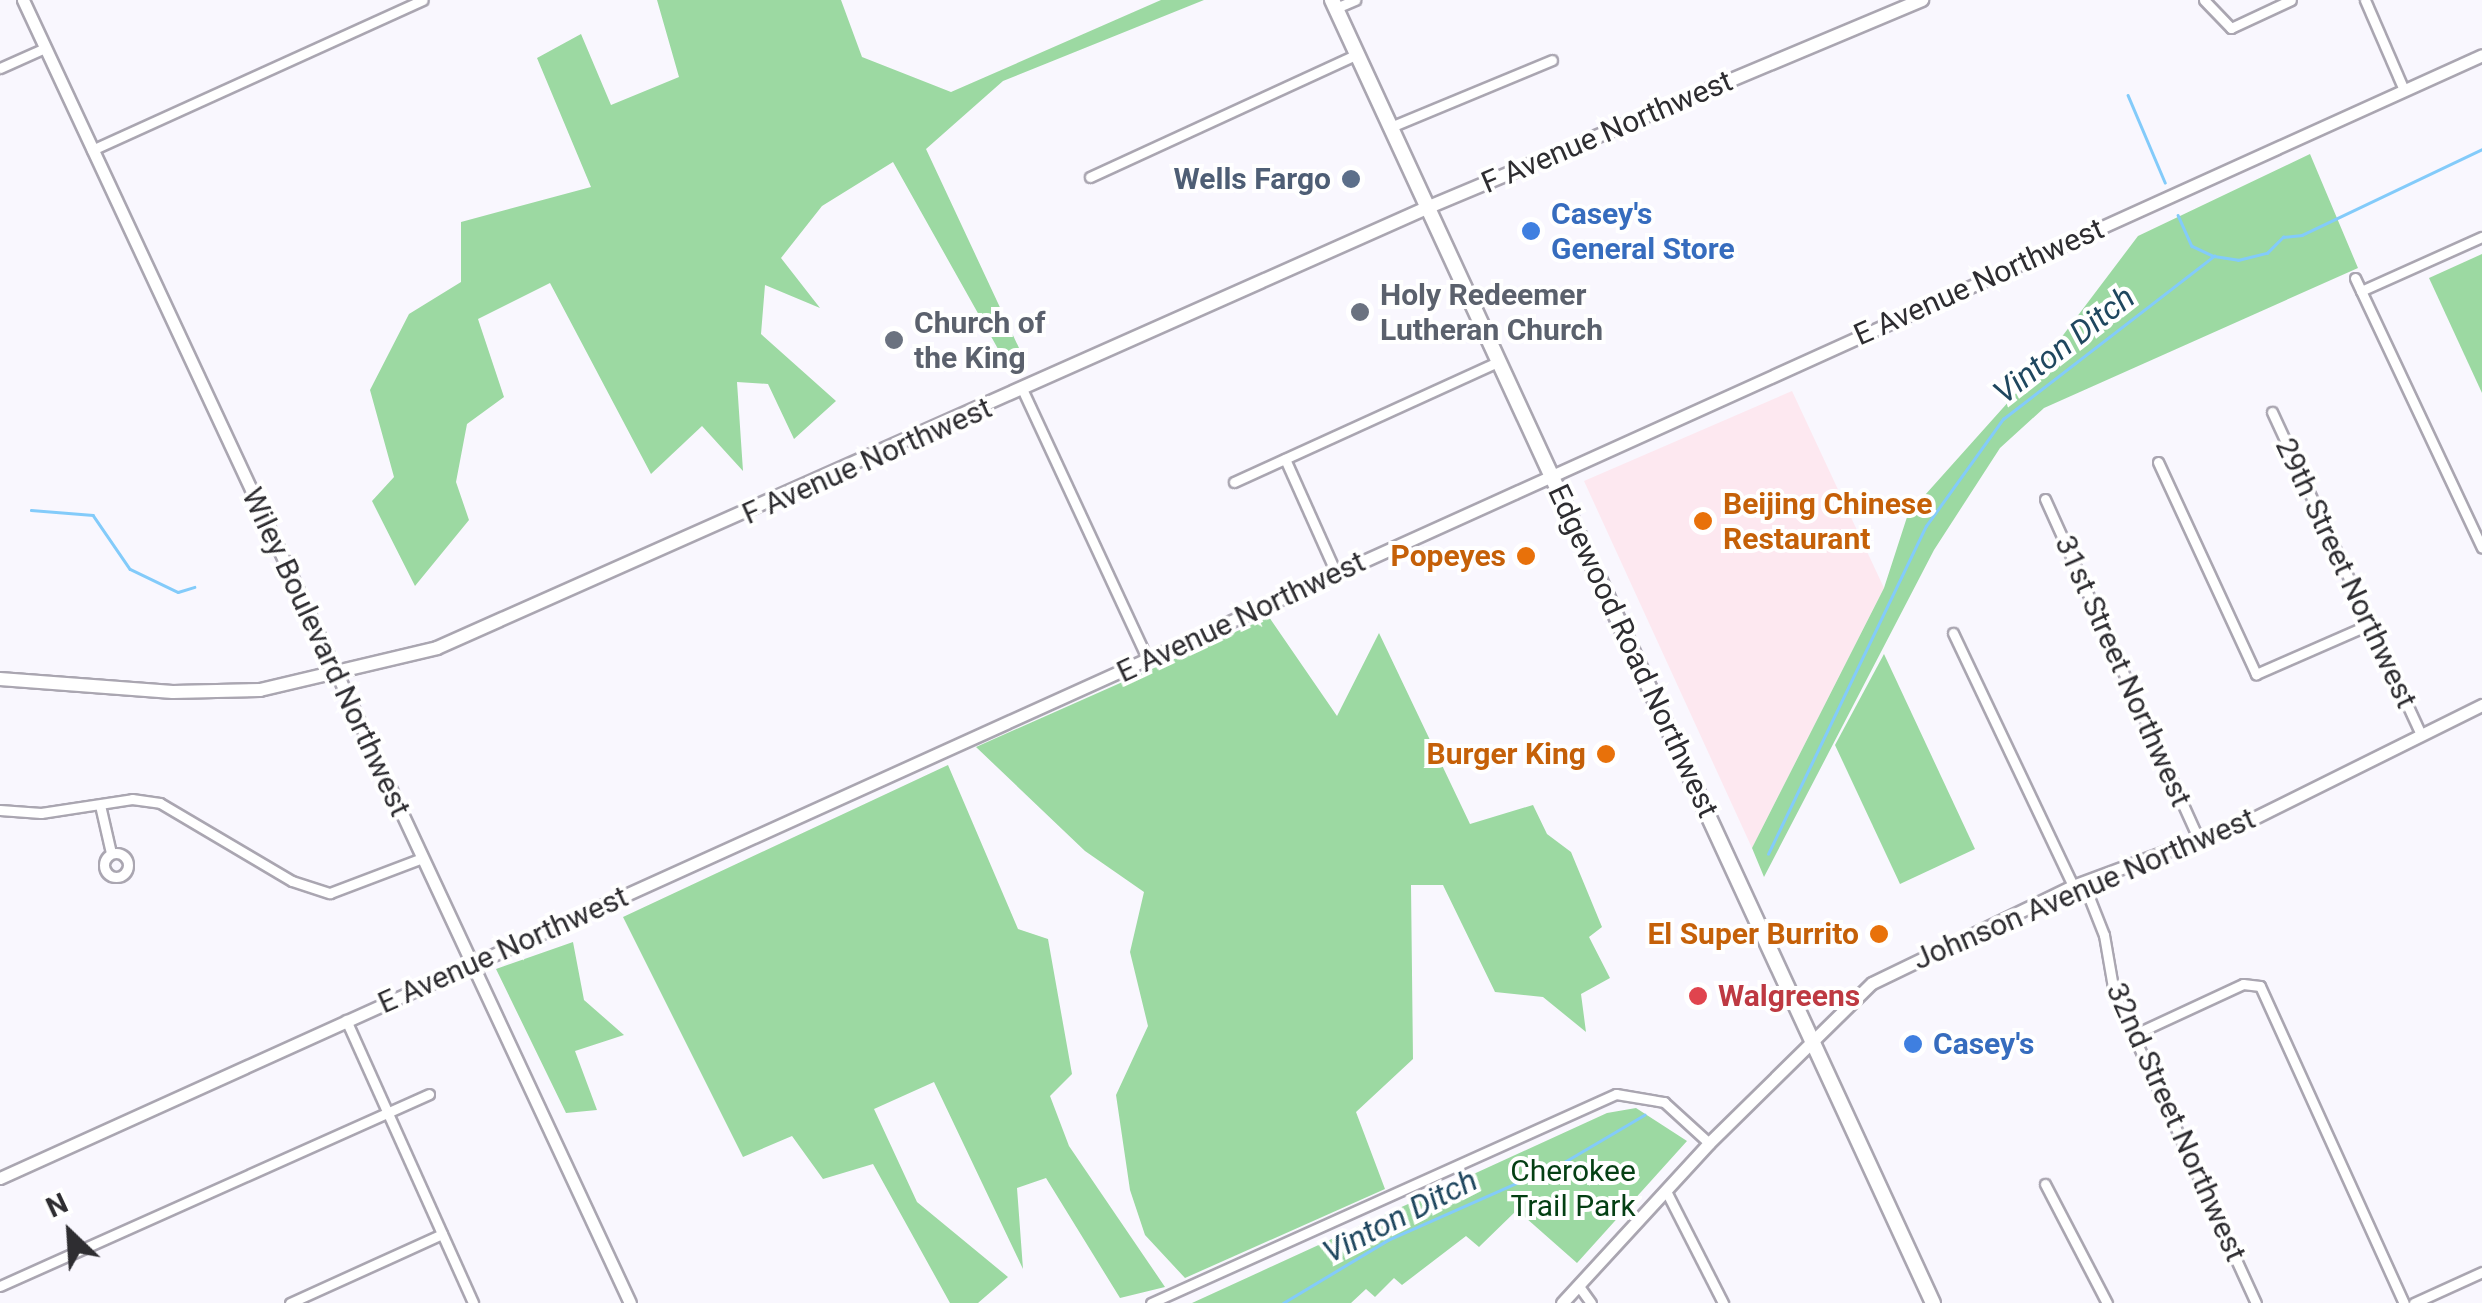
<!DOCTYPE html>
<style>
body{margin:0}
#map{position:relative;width:2482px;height:1303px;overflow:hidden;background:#f9f7fe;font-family:Roboto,sans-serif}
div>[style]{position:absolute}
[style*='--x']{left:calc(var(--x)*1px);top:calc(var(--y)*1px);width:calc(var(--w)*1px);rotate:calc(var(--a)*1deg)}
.commercial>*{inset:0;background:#fde8f0}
.green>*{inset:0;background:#9cd9a2}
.stream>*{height:2.5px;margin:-1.25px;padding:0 1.25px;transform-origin:1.25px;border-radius:1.25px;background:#83cbfa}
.roads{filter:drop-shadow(2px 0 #aaa6b1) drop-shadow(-2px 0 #aaa6b1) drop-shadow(0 2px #aaa6b1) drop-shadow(0 -2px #aaa6b1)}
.minor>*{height:9px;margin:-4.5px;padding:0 4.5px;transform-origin:4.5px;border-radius:4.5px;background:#fff}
.minor>.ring{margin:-4.5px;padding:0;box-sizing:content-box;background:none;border:9px solid #fff;border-radius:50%}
.tertiary>*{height:11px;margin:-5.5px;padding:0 5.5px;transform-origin:5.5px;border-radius:5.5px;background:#fff}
.secondary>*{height:12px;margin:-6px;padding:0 6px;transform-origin:6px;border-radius:6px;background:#fff}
.primary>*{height:14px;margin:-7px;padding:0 7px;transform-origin:7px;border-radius:7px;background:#fff}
.dots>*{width:28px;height:28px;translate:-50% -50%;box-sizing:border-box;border:5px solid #fff;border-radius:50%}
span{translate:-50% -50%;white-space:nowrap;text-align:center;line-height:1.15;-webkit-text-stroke:8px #fff;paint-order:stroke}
.street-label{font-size:30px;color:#2e2d31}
.service-label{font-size:30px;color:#4e5e75;font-weight:700}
.right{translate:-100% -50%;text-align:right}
.shop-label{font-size:30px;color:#366cbe;font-weight:700}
.left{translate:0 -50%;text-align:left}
.worship-label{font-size:30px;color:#5b616d;font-weight:700}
.food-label{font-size:30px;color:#c56008;font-weight:700}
.health-label{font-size:30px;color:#be3a42;font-weight:700}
.park-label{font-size:30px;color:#043f13}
.water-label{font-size:32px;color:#1f475f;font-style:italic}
.north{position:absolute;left:20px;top:1183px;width:100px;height:100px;-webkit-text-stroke:8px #fff;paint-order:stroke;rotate:335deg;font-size:28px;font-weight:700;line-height:40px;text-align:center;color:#2e2d31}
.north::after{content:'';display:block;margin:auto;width:35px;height:45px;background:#2e2d31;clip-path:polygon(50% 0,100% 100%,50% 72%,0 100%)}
</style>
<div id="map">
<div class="commercial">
<i style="clip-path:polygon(1792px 391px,1884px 588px,1752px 848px,1584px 481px)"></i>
</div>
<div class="green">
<i style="clip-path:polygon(657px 0,841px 0,862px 57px,951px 92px,1161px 0,1204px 0,1003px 81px,926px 149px,1026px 363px,1002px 356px,893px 162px,822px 206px,781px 258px,820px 308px,765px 285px,761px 334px,836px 401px,794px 439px,768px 384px,737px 382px,743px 471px,702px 426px,651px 474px,550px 283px,478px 319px,504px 397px,467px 424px,456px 482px,469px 520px,415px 586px,372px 501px,394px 477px,370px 390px,409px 314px,461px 282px,461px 222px,591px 187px,537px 58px,581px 34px,611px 105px,679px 77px)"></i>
<i style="clip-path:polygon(2310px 154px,2358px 268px,2044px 408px,2000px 448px,1934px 550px,1764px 877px,1752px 848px,1884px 588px,1908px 514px,2036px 371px,2138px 236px)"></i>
<i style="clip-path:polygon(2482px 254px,2482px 393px,2429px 278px)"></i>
<i style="clip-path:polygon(1269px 617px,1337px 716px,1379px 633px,1470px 824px,1533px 805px,1547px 834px,1571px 852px,1602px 927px,1589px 937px,1610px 978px,1581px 994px,1586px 1032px,1543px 997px,1495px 992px,1443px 885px,1411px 885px,1413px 1059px,1356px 1112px,1385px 1189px,1185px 1278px,1145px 1235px,1130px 1190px,1116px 1095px,1148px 1026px,1130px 952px,1144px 892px,1085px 851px,976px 747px)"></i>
<i style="clip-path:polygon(1884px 654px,1975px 849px,1900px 884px,1835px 745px)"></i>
<i style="clip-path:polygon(948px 765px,1018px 929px,1048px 939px,1072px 1074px,1050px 1096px,1069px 1146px,1165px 1287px,1120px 1298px,1046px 1178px,1017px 1188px,1023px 1269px,934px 1082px,874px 1109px,917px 1202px,1008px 1277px,978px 1303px,950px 1303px,873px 1164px,823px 1179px,792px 1136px,743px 1157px,623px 917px)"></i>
<i style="clip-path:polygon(573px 942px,584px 1000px,624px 1035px,575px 1051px,597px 1110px,566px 1113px,496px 969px)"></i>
<i style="clip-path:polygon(1636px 1108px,1687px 1141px,1577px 1263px,1517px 1210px,1479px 1247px,1466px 1236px,1402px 1285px,1394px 1278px,1375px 1297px,1366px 1289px,1351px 1303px,1192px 1303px,1607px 1113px)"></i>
</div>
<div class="stream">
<i style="--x:2128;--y:95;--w:95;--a:67"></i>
<i style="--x:2178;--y:215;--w:34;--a:66"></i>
<i style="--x:2192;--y:246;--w:23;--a:25"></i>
<i style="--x:31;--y:510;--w:62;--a:4.6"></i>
<i style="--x:93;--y:515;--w:65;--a:55.6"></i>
<i style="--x:130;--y:569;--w:53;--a:25.6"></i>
<i style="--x:178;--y:592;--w:17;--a:-17"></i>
<i style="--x:1768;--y:854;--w:364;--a:-64.3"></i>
<i style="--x:1926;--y:526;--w:132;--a:-54.3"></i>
<i style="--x:2003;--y:419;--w:267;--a:-37.7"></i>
<i style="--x:2214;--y:256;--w:24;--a:9"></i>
<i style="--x:2238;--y:260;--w:30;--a:-14"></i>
<i style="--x:2267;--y:253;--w:23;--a:-45"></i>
<i style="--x:2283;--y:237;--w:19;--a:-6"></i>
<i style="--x:2302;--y:235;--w:199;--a:-25.5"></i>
<i style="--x:1283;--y:1303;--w:122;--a:-31"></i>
<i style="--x:1388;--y:1240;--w:195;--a:-23.9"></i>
<i style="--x:1566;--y:1161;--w:91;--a:-30.5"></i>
</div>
<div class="roads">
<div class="minor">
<i style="--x:2204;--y:0;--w:39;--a:46"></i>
<i style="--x:2231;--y:28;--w:66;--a:-25"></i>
<i style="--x:2365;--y:0;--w:98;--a:66.6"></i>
<i style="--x:1336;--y:8;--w:21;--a:-23"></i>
<i style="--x:0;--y:68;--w:49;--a:-24"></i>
<i style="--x:1393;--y:126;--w:172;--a:-22.5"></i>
<i style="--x:92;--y:150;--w:363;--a:-24.4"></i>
<i style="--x:1090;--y:177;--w:295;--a:-24.7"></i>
<i style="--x:2355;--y:278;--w:298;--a:64.8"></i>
<i style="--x:2361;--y:291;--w:133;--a:-24.1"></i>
<i style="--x:1023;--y:391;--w:297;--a:65.1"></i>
<i style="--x:2272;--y:412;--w:353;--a:65.2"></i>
<i style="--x:1285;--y:459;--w:125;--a:65.9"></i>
<i style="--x:2158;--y:462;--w:234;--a:65.2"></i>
<i style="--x:2256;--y:674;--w:122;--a:-23.6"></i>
<i style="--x:1234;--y:482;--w:292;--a:-24.5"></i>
<i style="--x:2045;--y:499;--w:377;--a:65.7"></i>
<i style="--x:1953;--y:633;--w:280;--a:64.6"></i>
<i style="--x:100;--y:805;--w:49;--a:77.1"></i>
<i style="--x:0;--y:810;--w:41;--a:4.2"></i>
<i style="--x:41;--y:813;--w:92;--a:-8.7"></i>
<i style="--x:132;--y:799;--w:28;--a:8"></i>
<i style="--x:160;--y:803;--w:153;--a:30.6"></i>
<i style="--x:292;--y:881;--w:40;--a:18"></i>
<i style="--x:330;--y:893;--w:98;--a:-20.8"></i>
<i class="ring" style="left:104px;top:853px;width:15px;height:15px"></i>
<i style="--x:2083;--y:882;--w:57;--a:68.4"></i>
<i style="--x:2104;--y:935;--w:59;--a:80.2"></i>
<i style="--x:2114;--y:993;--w:341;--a:65.4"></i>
<i style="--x:346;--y:1020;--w:310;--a:65.8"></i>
<i style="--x:2133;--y:1035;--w:121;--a:-24.9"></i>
<i style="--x:2243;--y:984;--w:17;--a:7"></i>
<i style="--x:2260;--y:986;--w:348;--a:65.6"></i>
<i style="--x:2045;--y:1184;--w:134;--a:62.5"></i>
<i style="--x:1666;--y:1191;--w:126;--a:63"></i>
<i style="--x:1578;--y:1285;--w:22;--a:54"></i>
<i style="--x:0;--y:1286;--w:470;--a:-24.1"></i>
<i style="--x:290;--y:1303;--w:167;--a:-24.4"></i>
<i style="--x:1151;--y:1303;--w:510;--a:-24.2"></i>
<i style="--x:1616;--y:1094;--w:49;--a:9.5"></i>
<i style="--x:1664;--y:1102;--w:61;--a:42.3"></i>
<i style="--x:2414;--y:1303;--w:75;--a:-24.5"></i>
</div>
<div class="tertiary">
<i style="--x:23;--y:0;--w:1437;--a:65.02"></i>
<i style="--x:0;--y:1178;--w:2724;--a:-24.34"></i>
<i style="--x:1562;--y:1303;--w:217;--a:-47.4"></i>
<i style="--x:1709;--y:1143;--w:228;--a:-44.5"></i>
<i style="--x:1872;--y:983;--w:223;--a:-25.8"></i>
<i style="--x:2073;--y:886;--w:189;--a:-20.4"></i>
<i style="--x:2250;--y:820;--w:259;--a:-26.4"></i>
</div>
<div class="secondary">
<i style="--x:0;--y:679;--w:173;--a:4.3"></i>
<i style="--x:173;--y:692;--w:87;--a:-1.3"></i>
<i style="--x:260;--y:690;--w:182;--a:-13.3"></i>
<i style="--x:437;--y:648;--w:1086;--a:-23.97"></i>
<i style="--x:1429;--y:207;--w:535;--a:-22.78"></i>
</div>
<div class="primary">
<i style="--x:1332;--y:0;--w:1435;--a:65.24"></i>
</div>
</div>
<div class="dots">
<i style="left:1351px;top:179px;background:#5c6f8a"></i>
<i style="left:1531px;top:231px;background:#3f7fe0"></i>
<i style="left:1360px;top:312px;background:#6b7280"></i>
<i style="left:894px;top:340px;background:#6b7280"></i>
<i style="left:1703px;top:521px;background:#e8710a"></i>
<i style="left:1526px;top:556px;background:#e8710a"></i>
<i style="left:1606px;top:754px;background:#e8710a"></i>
<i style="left:1879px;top:934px;background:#e8710a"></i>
<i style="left:1698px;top:996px;background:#e0444e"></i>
<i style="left:1913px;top:1044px;background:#3f7fe0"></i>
</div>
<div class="street-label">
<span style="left:1607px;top:132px;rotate:-23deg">F Avenue Northwest</span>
<span style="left:1979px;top:282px;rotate:-24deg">E Avenue Northwest</span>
<span style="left:867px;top:461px;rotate:-24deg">F Avenue Northwest</span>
<span style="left:2346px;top:573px;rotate:65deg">29th Street Northwest</span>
<span style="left:1241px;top:617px;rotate:-25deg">E Avenue Northwest</span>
<span style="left:1633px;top:651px;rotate:65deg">Edgewood Road Northwest</span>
<span style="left:326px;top:652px;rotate:65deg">Wiley Boulevard Northwest</span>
<span style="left:2123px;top:671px;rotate:66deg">31st Street Northwest</span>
<span style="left:2084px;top:889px;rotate:-23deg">Johnson Avenue Northwest</span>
<span style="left:503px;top:950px;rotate:-24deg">E Avenue Northwest</span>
<span style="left:2176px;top:1122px;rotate:66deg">32nd Street Northwest</span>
</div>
<div class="service-label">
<span class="right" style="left:1331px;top:179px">Wells Fargo</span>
</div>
<div class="shop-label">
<span class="left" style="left:1551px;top:231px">Casey's<br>General Store</span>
<span class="left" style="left:1933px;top:1044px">Casey's</span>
</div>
<div class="worship-label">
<span class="left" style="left:1380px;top:312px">Holy Redeemer<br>Lutheran Church</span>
<span class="left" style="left:914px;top:340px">Church of<br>the King</span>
</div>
<div class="food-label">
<span class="left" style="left:1723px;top:521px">Beijing Chinese<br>Restaurant</span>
<span class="right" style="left:1506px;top:556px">Popeyes</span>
<span class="right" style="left:1586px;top:754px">Burger King</span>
<span class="right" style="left:1859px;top:934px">El Super Burrito</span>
</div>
<div class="health-label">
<span class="left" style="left:1718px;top:996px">Walgreens</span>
</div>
<div class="park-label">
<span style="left:1573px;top:1188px">Cherokee<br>Trail Park</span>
</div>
<div class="water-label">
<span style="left:2064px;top:345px;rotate:-38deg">Vinton Ditch</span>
<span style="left:1400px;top:1216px;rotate:-27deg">Vinton Ditch</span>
</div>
<div class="north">N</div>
</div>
